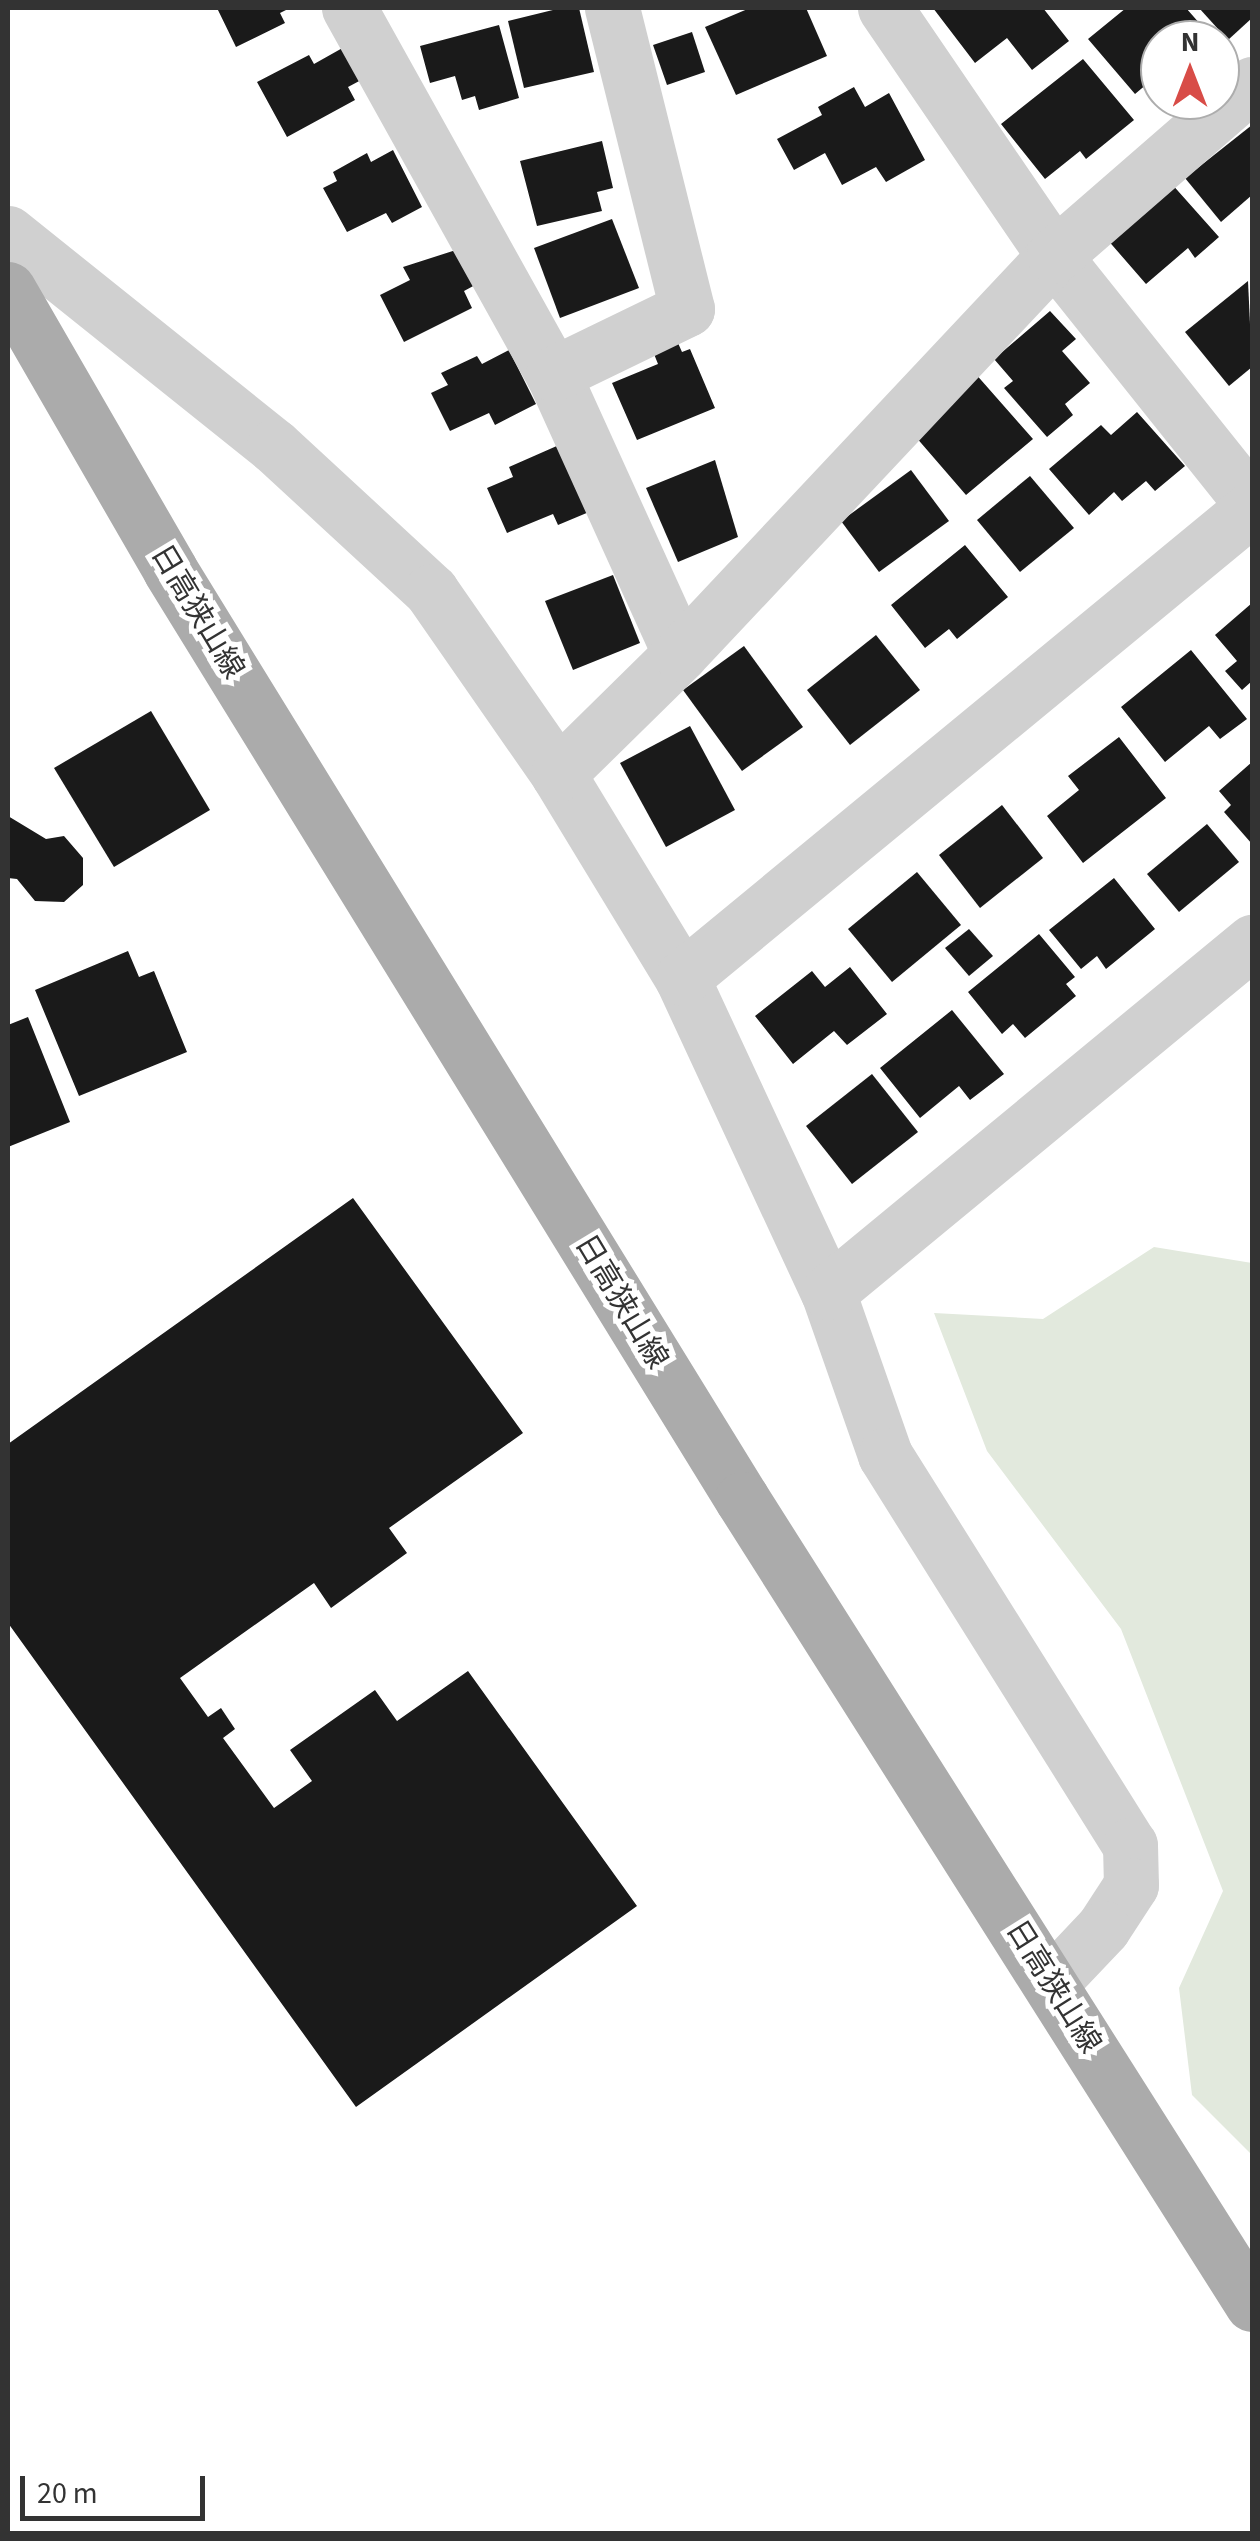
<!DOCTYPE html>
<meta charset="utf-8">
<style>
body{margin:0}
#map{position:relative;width:1260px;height:2541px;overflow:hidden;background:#fff;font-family:"Source Sans 3","Noto Sans JP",sans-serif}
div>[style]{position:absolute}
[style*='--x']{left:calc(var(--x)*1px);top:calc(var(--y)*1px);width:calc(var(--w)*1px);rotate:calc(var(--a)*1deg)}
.green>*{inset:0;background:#e2e9dd}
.building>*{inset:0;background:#1a1a1a}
.minor>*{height:55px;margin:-27.5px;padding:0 27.5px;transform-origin:27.5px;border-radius:27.5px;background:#d0d0d0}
.major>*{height:55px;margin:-27.5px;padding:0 27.5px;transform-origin:27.5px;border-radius:27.5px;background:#ababab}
span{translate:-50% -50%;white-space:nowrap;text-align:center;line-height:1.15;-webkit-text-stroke:10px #fff;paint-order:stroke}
.street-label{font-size:30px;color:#333}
.frame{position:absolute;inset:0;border:10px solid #333;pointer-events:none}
.north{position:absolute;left:1140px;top:20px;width:100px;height:100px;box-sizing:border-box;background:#fff;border:2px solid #adadad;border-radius:50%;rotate:0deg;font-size:28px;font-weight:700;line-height:40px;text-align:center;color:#333}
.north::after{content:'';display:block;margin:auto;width:35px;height:45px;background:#d84c47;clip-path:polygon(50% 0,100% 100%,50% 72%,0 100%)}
.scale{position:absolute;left:20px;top:2476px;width:185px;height:45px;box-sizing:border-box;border:5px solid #333;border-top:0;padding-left:12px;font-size:30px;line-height:35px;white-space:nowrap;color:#333;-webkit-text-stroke:8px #fff;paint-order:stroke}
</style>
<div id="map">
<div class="green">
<i style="clip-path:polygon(1154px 1247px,1252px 1263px,1252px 2155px,1192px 2095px,1179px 1988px,1223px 1891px,1121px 1629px,987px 1451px,934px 1313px,1043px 1319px)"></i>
</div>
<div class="building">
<i style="clip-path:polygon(217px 8px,290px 8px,280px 13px,285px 23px,236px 47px)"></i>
<i style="clip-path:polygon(561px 8px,579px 8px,594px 72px,524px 88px,508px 21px)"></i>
<i style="clip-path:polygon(750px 8px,806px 8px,827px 56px,736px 95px,705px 27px)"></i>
<i style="clip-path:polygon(933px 8px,1043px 8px,1069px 41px,1032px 70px,1007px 38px,975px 63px)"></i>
<i style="clip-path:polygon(1126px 8px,1186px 8px,1208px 33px,1200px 40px,1160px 40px,1160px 73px,1135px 94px,1088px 39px)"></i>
<i style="clip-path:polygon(1199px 8px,1252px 8px,1252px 18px,1228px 40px)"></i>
<i style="clip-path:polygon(499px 25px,519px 98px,479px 110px,475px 96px,462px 100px,455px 76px,430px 83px,420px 46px)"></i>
<i style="clip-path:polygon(692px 32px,705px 72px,667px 85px,653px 45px)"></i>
<i style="clip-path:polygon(346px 46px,363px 79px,348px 87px,355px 100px,287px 137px,257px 82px,309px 55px,314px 64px)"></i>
<i style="clip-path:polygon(1083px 59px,1134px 120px,1086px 159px,1080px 151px,1045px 179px,1001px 124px)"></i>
<i style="clip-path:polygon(854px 87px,865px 107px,889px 93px,925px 160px,886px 182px,876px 167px,842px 185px,825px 153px,794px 170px,777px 139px,822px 115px,818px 107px)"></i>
<i style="clip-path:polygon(1252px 125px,1252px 195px,1221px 222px,1185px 178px)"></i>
<i style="clip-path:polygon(602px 141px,613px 188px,597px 192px,602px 211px,537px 226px,520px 161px)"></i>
<i style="clip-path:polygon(393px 150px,422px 207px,392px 223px,386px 213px,347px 232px,323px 188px,337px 181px,333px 172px,367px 153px,371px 162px)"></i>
<i style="clip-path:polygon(1170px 182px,1219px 237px,1195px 258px,1188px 248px,1146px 284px,1106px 238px)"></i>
<i style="clip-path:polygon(612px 219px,639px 288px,560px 318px,534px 248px)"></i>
<i style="clip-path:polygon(459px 249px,477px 284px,464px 291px,472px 308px,404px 342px,380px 295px,410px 280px,403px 267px)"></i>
<i style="clip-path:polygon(1248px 281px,1252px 367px,1229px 386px,1185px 332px)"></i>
<i style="clip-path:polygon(1050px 311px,1076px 339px,1062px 351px,1090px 383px,1065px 404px,1073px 415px,1047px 437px,1004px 388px,1013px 381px,994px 359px)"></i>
<i style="clip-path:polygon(678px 343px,682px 352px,690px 349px,715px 408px,637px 440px,612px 383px,658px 364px,654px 354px)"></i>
<i style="clip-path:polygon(509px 350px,536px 404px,495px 425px,489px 413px,450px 431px,431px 393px,448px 385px,441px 373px,477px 356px,482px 364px)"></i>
<i style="clip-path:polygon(974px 372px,1033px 439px,966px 495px,915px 436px,953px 404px,945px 395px)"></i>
<i style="clip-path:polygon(1137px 412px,1185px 466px,1155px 491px,1146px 481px,1122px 501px,1114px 492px,1089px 515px,1049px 469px,1101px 425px,1111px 435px)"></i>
<i style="clip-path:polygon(559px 445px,589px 512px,558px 525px,553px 514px,507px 533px,487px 488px,513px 477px,509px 467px)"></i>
<i style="clip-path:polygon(715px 460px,738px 537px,678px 562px,646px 488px)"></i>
<i style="clip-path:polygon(911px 470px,949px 521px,879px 572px,841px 521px)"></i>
<i style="clip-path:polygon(1030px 476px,1074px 528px,1020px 572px,977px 520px)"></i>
<i style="clip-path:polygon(965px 545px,1008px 597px,957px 639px,949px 629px,925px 648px,891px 605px)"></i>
<i style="clip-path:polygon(613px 575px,640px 643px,573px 670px,545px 601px)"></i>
<i style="clip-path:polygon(1252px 603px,1252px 681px,1242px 690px,1225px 671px,1237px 661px,1215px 635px)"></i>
<i style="clip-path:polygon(876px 635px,920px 690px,850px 745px,807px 690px)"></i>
<i style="clip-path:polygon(744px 646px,803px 727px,742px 771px,683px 690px)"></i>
<i style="clip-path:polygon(1191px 650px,1247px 719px,1220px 739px,1209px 726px,1165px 762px,1121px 707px)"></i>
<i style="clip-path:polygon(151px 711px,210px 810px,114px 867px,54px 768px)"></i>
<i style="clip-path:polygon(690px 726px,735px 810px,666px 847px,620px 763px)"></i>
<i style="clip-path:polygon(1119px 737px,1166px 798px,1083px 863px,1047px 816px,1079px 790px,1068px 776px)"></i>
<i style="clip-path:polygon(1252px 762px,1252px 844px,1224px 812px,1231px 805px,1219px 791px)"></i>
<i style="clip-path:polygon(1002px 805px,1043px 858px,980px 908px,939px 855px)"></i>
<i style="clip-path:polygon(8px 816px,46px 839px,64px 836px,83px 858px,83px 885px,64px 902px,35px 901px,17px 879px,8px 878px)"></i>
<i style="clip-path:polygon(1207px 824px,1239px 862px,1179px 912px,1147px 874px)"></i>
<i style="clip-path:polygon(917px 872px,961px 925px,892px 982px,848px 929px)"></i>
<i style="clip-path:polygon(1114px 878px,1155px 929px,1106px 969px,1097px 956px,1081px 969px,1049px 930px)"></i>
<i style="clip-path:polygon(969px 929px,993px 956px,969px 976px,945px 948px)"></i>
<i style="clip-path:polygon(1039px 934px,1075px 977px,1066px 984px,1076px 996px,1025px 1038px,1013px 1024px,1002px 1034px,968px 992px)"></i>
<i style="clip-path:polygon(128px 951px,139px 977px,154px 971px,187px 1052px,79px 1096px,35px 990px)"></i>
<i style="clip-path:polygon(850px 967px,887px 1014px,847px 1045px,834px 1031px,793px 1064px,755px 1016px,812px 971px,825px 987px)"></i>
<i style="clip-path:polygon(952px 1010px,1004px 1074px,970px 1100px,959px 1086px,920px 1118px,880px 1068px)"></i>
<i style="clip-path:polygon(28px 1017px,70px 1122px,8px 1147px,8px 1025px)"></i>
<i style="clip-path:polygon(872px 1074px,918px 1132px,852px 1184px,806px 1126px)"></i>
<i style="clip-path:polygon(353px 1198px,523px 1433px,389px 1528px,407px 1553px,331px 1608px,314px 1583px,180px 1678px,208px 1717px,221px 1708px,235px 1729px,223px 1738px,274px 1808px,312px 1781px,290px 1750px,375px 1690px,397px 1721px,468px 1671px,637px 1906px,356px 2107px,8px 1623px,8px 1444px)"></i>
</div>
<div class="minor">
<i style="--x:349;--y:8;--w:419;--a:60.9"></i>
<i style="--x:553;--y:374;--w:307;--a:65.6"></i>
<i style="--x:885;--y:8;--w:300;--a:55.7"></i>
<i style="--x:1054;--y:256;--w:317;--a:51.4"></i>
<i style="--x:8;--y:233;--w:341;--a:38.7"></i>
<i style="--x:274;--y:446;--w:214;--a:42.7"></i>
<i style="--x:431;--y:591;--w:223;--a:55.2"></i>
<i style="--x:558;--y:774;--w:239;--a:58.7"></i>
<i style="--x:682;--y:978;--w:346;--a:65.1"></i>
<i style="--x:828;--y:1292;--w:173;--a:70.7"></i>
<i style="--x:885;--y:1455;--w:461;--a:57.9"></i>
<i style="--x:1130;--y:1845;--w:40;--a:88.6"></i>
<i style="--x:1131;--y:1885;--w:51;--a:123.1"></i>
<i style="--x:1103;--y:1928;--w:76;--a:133.4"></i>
<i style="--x:553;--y:374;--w:149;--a:-25.9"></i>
<i style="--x:687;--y:309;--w:310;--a:-104"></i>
<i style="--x:558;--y:774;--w:171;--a:-44.5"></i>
<i style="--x:680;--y:654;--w:546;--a:-46.78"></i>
<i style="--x:1054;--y:256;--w:262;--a:-41"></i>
<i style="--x:682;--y:978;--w:739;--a:-39.51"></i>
<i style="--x:828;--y:1292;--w:550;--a:-39.54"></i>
</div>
<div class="major">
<i style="--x:8;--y:289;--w:324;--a:60"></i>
<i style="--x:170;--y:570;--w:1091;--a:58.38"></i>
<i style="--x:742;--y:1499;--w:953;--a:57.64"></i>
</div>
<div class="street-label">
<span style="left:197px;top:612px;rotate:59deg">日高狭山線</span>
<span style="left:621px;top:1302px;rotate:59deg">日高狭山線</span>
<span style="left:1053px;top:1987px;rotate:58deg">日高狭山線</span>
</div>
<div class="frame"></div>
<div class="north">N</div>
<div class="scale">20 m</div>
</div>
